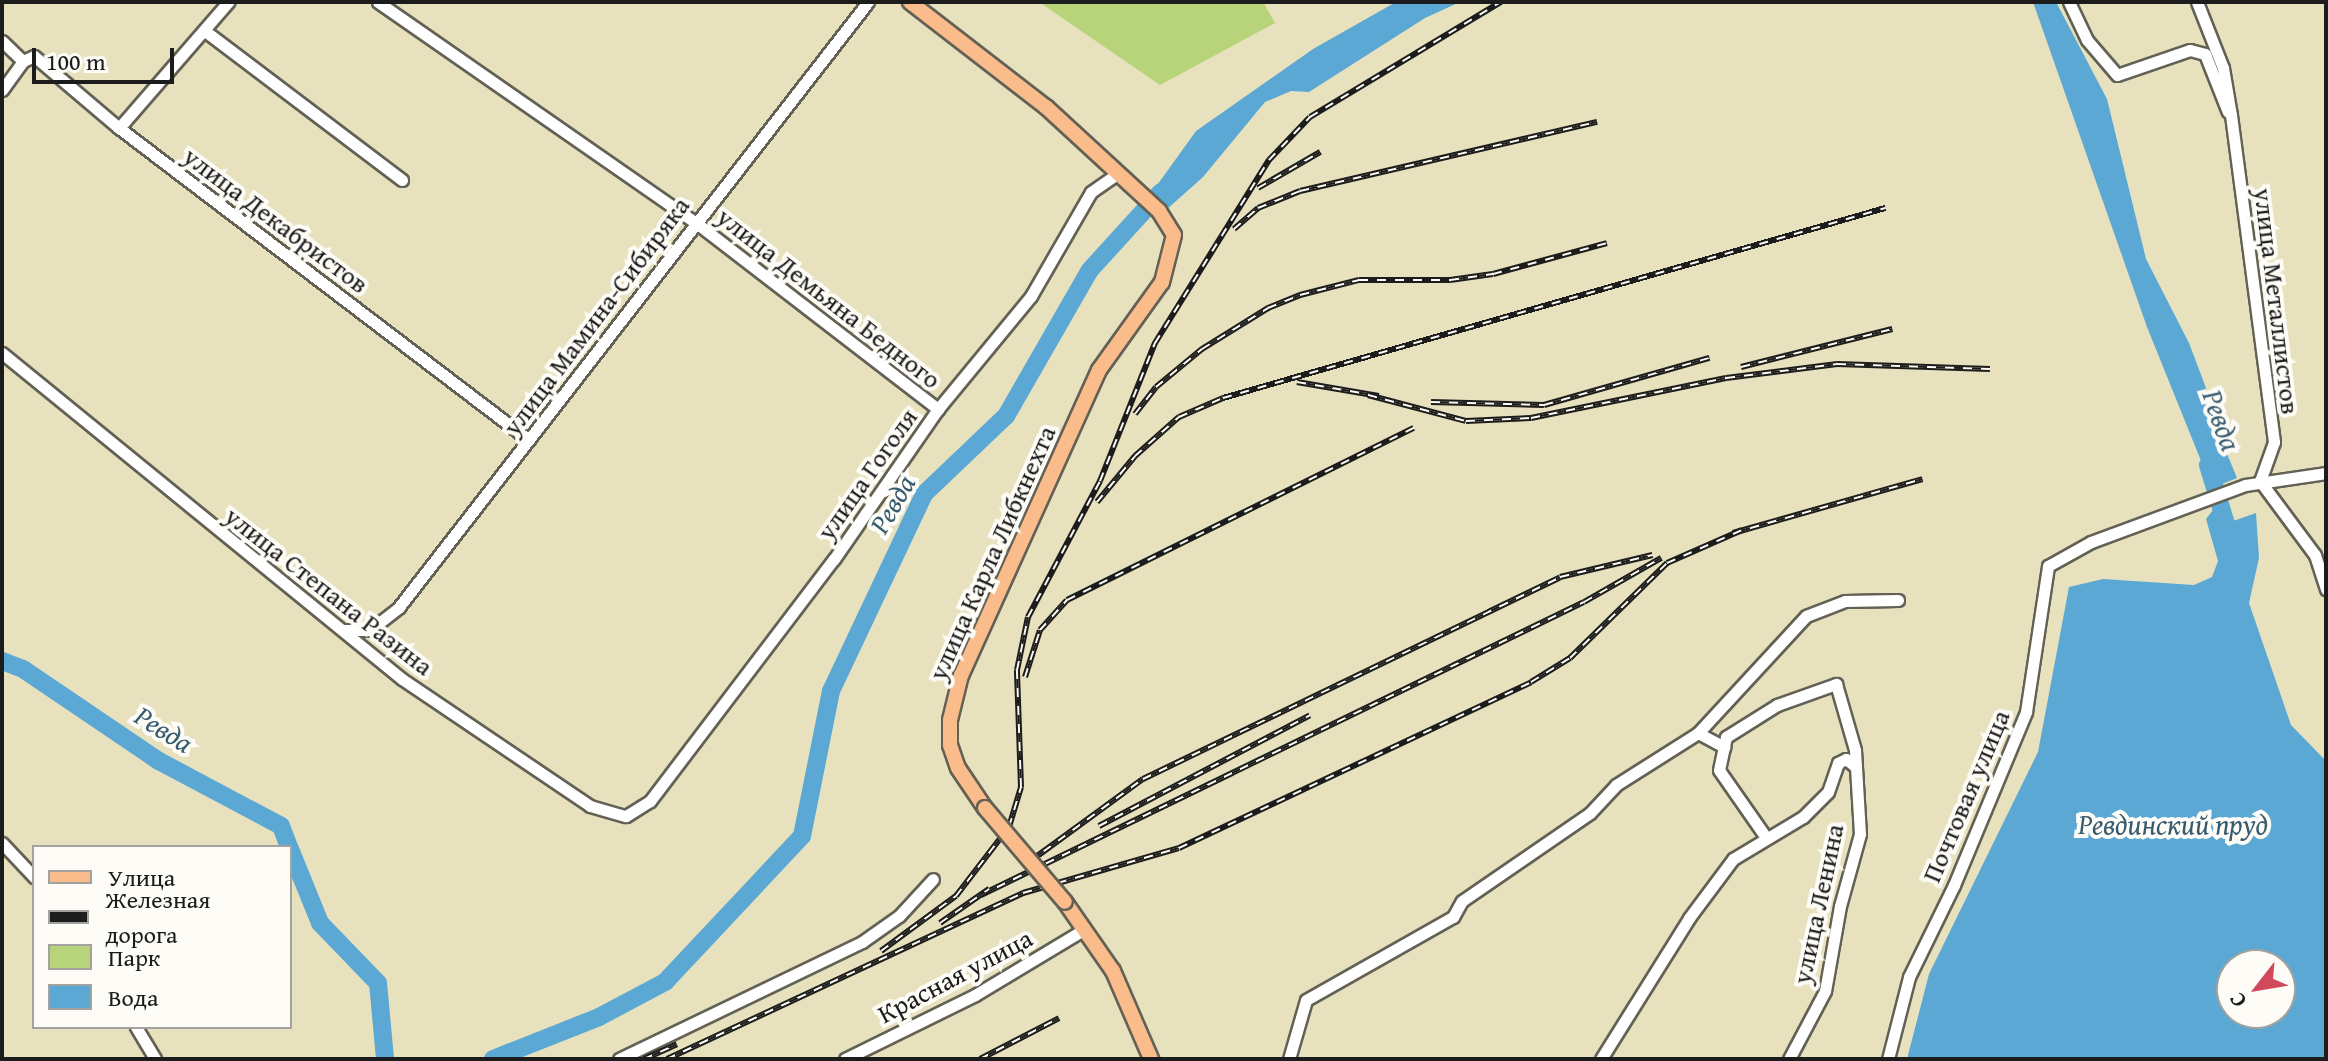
<!DOCTYPE html>
<meta charset="utf-8">
<style>
body{margin:0}
#map{position:relative;width:2328px;height:1061px;overflow:hidden;background:#e7e1be;font-family:"Gentium Book Plus",serif}
div>[style]{position:absolute}
[style*='--x']{left:calc(var(--x)*1px);top:calc(var(--y)*1px);width:calc(var(--w)*1px);rotate:calc(var(--a)*1deg)}
.green>*{inset:0;background:#b7d47a}
.water>*{inset:0;background:#5ba8d4}
.river>*{height:18px;margin:-9px;padding:0 9px;transform-origin:9px;border-radius:9px;background:#5ba8d4}
.roads{filter:drop-shadow(2px 0 #636155) drop-shadow(-2px 0 #636155) drop-shadow(0 2px #636155) drop-shadow(0 -2px #636155)}
.minor>*{height:11px;margin:-5.5px;padding:0 5.5px;transform-origin:5.5px;border-radius:5.5px;background:#fff}
.major>*{height:14px;margin:-7px;padding:0 7px;transform-origin:7px;border-radius:7px;background:#fabc8b}
.rail>*{height:6px;margin-top:-3px;transform-origin:0;background:repeating-linear-gradient(90deg,#fdfcf7 0 9px,#1c1c1c 0 18px);box-sizing:border-box;border-block:2px solid #1c1c1c}
.bridges{filter:drop-shadow(2px 0 #636155) drop-shadow(-2px 0 #636155) drop-shadow(0 2px #636155) drop-shadow(0 -2px #636155)}
.major-bridge>*{height:14px;margin:-7px;padding:0 7px;transform-origin:7px;border-radius:7px;background:#fabc8b}
span{translate:-50% -50%;white-space:nowrap;text-align:center;line-height:1.15;-webkit-text-stroke:8px #fdfcf7;paint-order:stroke}
.street-label{font-size:26px;color:#1c1c1c}
.water-label{font-size:28px;color:#385b6f;font-style:italic}
.frame{position:absolute;inset:0;border:4px solid #1c1c1c;pointer-events:none}
.legend{position:absolute;left:32px;top:845px;width:260px;height:184px;box-sizing:border-box;background:#fdfcf7;border:2px solid #a3a29f;margin:0;padding:10px 14px;list-style:none;font-size:24px;color:#1c1c1c}
.legend li{display:flex;align-items:center;gap:16px;height:40px}
.legend b{width:40px;border:2px solid #a3a29f}
.north{position:absolute;left:2216px;top:949px;width:80px;height:80px;box-sizing:border-box;background:#fdfcf7;border:2px solid #a3a29f;border-radius:50%;rotate:239deg;font-size:22px;font-weight:700;line-height:32px;text-align:center;color:#1c1c1c}
.north::after{content:'';display:block;margin:auto;width:28px;height:36px;background:#d1495b;clip-path:polygon(50% 0,100% 100%,50% 72%,0 100%)}
.scale{position:absolute;left:32px;top:48px;width:142px;height:36px;box-sizing:border-box;border:4px solid #1c1c1c;border-top:0;padding-left:10px;font-size:24px;line-height:28px;white-space:nowrap;color:#1c1c1c;-webkit-text-stroke:6px #fdfcf7;paint-order:stroke}
</style>
<div id="map">
<div class="green">
<i style="clip-path:polygon(1039px 2px,1263px 2px,1275px 23px,1160px 85px)"></i>
</div>
<div class="water">
<i style="clip-path:polygon(1396px 2px,1460px 2px,1425px 18px,1309px 92px,1291px 91px,1265px 102px,1203px 177px,1166px 210px,1150px 195px,1196px 131px,1313px 49px)"></i>
<i style="clip-path:polygon(2033px 2px,2056px 2px,2107px 99px,2146px 259px,2189px 343px,2206px 388px,2202px 393px,2237px 478px,2212px 488px,2147px 327px)"></i>
<i style="clip-path:polygon(evenodd,2213px 510px,2219px 526px,2256px 513px,2259px 558px,2249px 603px,2291px 725px,2326px 761px,2326px 1059px,1907px 1059px,1929px 974px,2038px 752px,2069px 587px,2103px 579px,2194px 585px,2212px 577px,2218px 561px,2206px 519px,2213px 510px,2232px 965px,2280px 965px,2280px 1013px,2232px 1013px,2232px 965px)"></i>
</div>
<div class="river">
<i style="--x:2208;--y:465;--w:86;--a:73"></i>
<i style="--x:2;--y:661;--w:22;--a:21"></i>
<i style="--x:23;--y:669;--w:164;--a:34.1"></i>
<i style="--x:159;--y:761;--w:138;--a:28"></i>
<i style="--x:281;--y:826;--w:22;--a:69"></i>
<i style="--x:290;--y:849;--w:80;--a:67.9"></i>
<i style="--x:320;--y:923;--w:83;--a:46"></i>
<i style="--x:378;--y:983;--w:76;--a:84.7"></i>
<i style="--x:493;--y:1059;--w:114;--a:-21.6"></i>
<i style="--x:599;--y:1017;--w:75;--a:-27.9"></i>
<i style="--x:665;--y:982;--w:200;--a:-46.8"></i>
<i style="--x:802;--y:836;--w:148;--a:-78.7"></i>
<i style="--x:831;--y:691;--w:218;--a:-64.7"></i>
<i style="--x:924;--y:494;--w:113;--a:-43.6"></i>
<i style="--x:1006;--y:416;--w:168;--a:-60.1"></i>
<i style="--x:1090;--y:270;--w:105;--a:-47.7"></i>
</div>
<div class="roads">
<div class="minor">
<i style="--x:378;--y:2;--w:386;--a:34.8"></i>
<i style="--x:695;--y:222;--w:307;--a:37.6"></i>
<i style="--x:2069;--y:2;--w:42;--a:64.7"></i>
<i style="--x:2087;--y:40;--w:46;--a:49.4"></i>
<i style="--x:2117;--y:75;--w:77;--a:-18.9"></i>
<i style="--x:2190;--y:50;--w:16;--a:15"></i>
<i style="--x:2205;--y:54;--w:62;--a:68.4"></i>
<i style="--x:2197;--y:2;--w:71;--a:68.5"></i>
<i style="--x:2223;--y:68;--w:48;--a:80.3"></i>
<i style="--x:2231;--y:115;--w:330;--a:82.5"></i>
<i style="--x:2274;--y:442;--w:41;--a:109.7"></i>
<i style="--x:205;--y:31;--w:247;--a:37.1"></i>
<i style="--x:2;--y:41;--w:29;--a:44"></i>
<i style="--x:23;--y:61;--w:12;--a:-24"></i>
<i style="--x:34;--y:56;--w:111;--a:40.3"></i>
<i style="--x:119;--y:128;--w:515;--a:37.27"></i>
<i style="--x:2;--y:90;--w:36;--a:-54"></i>
<i style="--x:119;--y:128;--w:167;--a:-49.1"></i>
<i style="--x:2;--y:353;--w:516;--a:39.18"></i>
<i style="--x:402;--y:679;--w:227;--a:34"></i>
<i style="--x:590;--y:806;--w:37;--a:16"></i>
<i style="--x:626;--y:816;--w:28;--a:-32"></i>
<i style="--x:650;--y:801;--w:304;--a:-52.8"></i>
<i style="--x:834;--y:559;--w:183;--a:-55.3"></i>
<i style="--x:938;--y:409;--w:146;--a:-50.5"></i>
<i style="--x:1031;--y:296;--w:120;--a:-60"></i>
<i style="--x:1091;--y:192;--w:32;--a:-35"></i>
<i style="--x:2260;--y:481;--w:92;--a:53.4"></i>
<i style="--x:2315;--y:555;--w:36;--a:72"></i>
<i style="--x:345;--y:630;--w:25;--a:0"></i>
<i style="--x:370;--y:630;--w:37;--a:-38"></i>
<i style="--x:399;--y:607;--w:765;--a:-52.22"></i>
<i style="--x:1698;--y:733;--w:30;--a:28"></i>
<i style="--x:1765;--y:836;--w:80;--a:-124.9"></i>
<i style="--x:1719;--y:770;--w:34;--a:-78"></i>
<i style="--x:1726;--y:737;--w:60;--a:-32.1"></i>
<i style="--x:1777;--y:705;--w:63;--a:-19.6"></i>
<i style="--x:1836;--y:684;--w:69;--a:73.9"></i>
<i style="--x:1855;--y:750;--w:84;--a:86.6"></i>
<i style="--x:1860;--y:834;--w:75;--a:105.5"></i>
<i style="--x:1840;--y:906;--w:86;--a:100"></i>
<i style="--x:1825;--y:991;--w:77;--a:117.9"></i>
<i style="--x:2;--y:843;--w:47;--a:46.7"></i>
<i style="--x:136;--y:1027;--w:37;--a:59"></i>
<i style="--x:619;--y:1059;--w:270;--a:-25.7"></i>
<i style="--x:862;--y:942;--w:45;--a:-35.1"></i>
<i style="--x:899;--y:916;--w:50;--a:-47.4"></i>
<i style="--x:845;--y:1059;--w:145;--a:-26.2"></i>
<i style="--x:975;--y:995;--w:128;--a:-31"></i>
<i style="--x:1289;--y:1059;--w:61;--a:-73.9"></i>
<i style="--x:1306;--y:1000;--w:169;--a:-29.5"></i>
<i style="--x:1453;--y:917;--w:18;--a:-61"></i>
<i style="--x:1462;--y:901;--w:155;--a:-34.5"></i>
<i style="--x:1590;--y:813;--w:38;--a:-47"></i>
<i style="--x:1616;--y:785;--w:97;--a:-32.4"></i>
<i style="--x:1698;--y:733;--w:159;--a:-47.3"></i>
<i style="--x:1806;--y:616;--w:42;--a:-21"></i>
<i style="--x:1845;--y:601;--w:53;--a:-1.1"></i>
<i style="--x:1601;--y:1059;--w:166;--a:-58"></i>
<i style="--x:1689;--y:918;--w:74;--a:-53.3"></i>
<i style="--x:1733;--y:859;--w:82;--a:-31"></i>
<i style="--x:1803;--y:817;--w:35;--a:-45"></i>
<i style="--x:1828;--y:792;--w:31;--a:-71"></i>
<i style="--x:1838;--y:763;--w:9;--a:-27"></i>
<i style="--x:1846;--y:759;--w:13;--a:39"></i>
<i style="--x:1888;--y:1059;--w:85;--a:-75.6"></i>
<i style="--x:1909;--y:977;--w:102;--a:-63.9"></i>
<i style="--x:1954;--y:885;--w:187;--a:-67.4"></i>
<i style="--x:2026;--y:712;--w:148;--a:-81.4"></i>
<i style="--x:2048;--y:566;--w:49;--a:-29.2"></i>
<i style="--x:2091;--y:542;--w:164;--a:-20.3"></i>
<i style="--x:2245;--y:485;--w:82;--a:-8.4"></i>
</div>
<div class="major">
<i style="--x:910;--y:2;--w:172;--a:37.7"></i>
<i style="--x:1046;--y:107;--w:154;--a:42.6"></i>
<i style="--x:1159;--y:211;--w:28;--a:58"></i>
<i style="--x:1174;--y:235;--w:49;--a:104.3"></i>
<i style="--x:1162;--y:282;--w:108;--a:125.6"></i>
<i style="--x:1099;--y:370;--w:335;--a:114.3"></i>
<i style="--x:961;--y:675;--w:46;--a:103.7"></i>
<i style="--x:950;--y:720;--w:25;--a:90"></i>
<i style="--x:950;--y:745;--w:24;--a:71"></i>
<i style="--x:958;--y:768;--w:48;--a:56"></i>
<i style="--x:1065;--y:902;--w:84;--a:55.2"></i>
<i style="--x:1113;--y:971;--w:96;--a:66.6"></i>
</div>
</div>
<div class="rail">
<i style="--x:1258;--y:188;--w:72;--a:-30.1"></i>
<i style="--x:1234;--y:229;--w:32;--a:-41"></i>
<i style="--x:1258;--y:208;--w:45;--a:-22"></i>
<i style="--x:1300;--y:191;--w:305;--a:-13.1"></i>
<i style="--x:1741;--y:367;--w:156;--a:-14.1"></i>
<i style="--x:1297;--y:382;--w:83;--a:9.7"></i>
<i style="--x:1368;--y:395;--w:101;--a:14.9"></i>
<i style="--x:1466;--y:421;--w:65;--a:-2.6"></i>
<i style="--x:1531;--y:418;--w:199;--a:-11.6"></i>
<i style="--x:1726;--y:378;--w:112;--a:-7.2"></i>
<i style="--x:1837;--y:364;--w:153;--a:1.9"></i>
<i style="--x:1431;--y:402;--w:113;--a:1.5"></i>
<i style="--x:1544;--y:405;--w:172;--a:-15.9"></i>
<i style="--x:1135;--y:414;--w:34;--a:-52"></i>
<i style="--x:1156;--y:387;--w:60;--a:-39.6"></i>
<i style="--x:1202;--y:349;--w:78;--a:-31.8"></i>
<i style="--x:1268;--y:308;--w:35;--a:-22"></i>
<i style="--x:1300;--y:295;--w:61;--a:-14.3"></i>
<i style="--x:1359;--y:280;--w:91;--a:0"></i>
<i style="--x:1450;--y:280;--w:43;--a:-7.9"></i>
<i style="--x:1493;--y:274;--w:118;--a:-15.2"></i>
<i style="--x:1097;--y:502;--w:60;--a:-50.4"></i>
<i style="--x:1135;--y:456;--w:59;--a:-41.6"></i>
<i style="--x:1179;--y:417;--w:48;--a:-23.4"></i>
<i style="--x:1223;--y:398;--w:689;--a:-16.01"></i>
<i style="--x:1733;--y:533;--w:197;--a:-15.9"></i>
<i style="--x:1025;--y:677;--w:49;--a:-72.3"></i>
<i style="--x:1040;--y:630;--w:40;--a:-48"></i>
<i style="--x:1067;--y:600;--w:387;--a:-26.4"></i>
<i style="--x:1099;--y:826;--w:238;--a:-27.7"></i>
<i style="--x:1029;--y:862;--w:141;--a:-36.1"></i>
<i style="--x:1143;--y:779;--w:463;--a:-25.8"></i>
<i style="--x:1560;--y:577;--w:95;--a:-13.4"></i>
<i style="--x:981;--y:895;--w:670;--a:-25.92"></i>
<i style="--x:1584;--y:602;--w:89;--a:-29.7"></i>
<i style="--x:940;--y:923;--w:60;--a:-34.8"></i>
<i style="--x:881;--y:951;--w:93;--a:-36.3"></i>
<i style="--x:956;--y:896;--w:87;--a:-52.5"></i>
<i style="--x:1009;--y:827;--w:42;--a:-73.3"></i>
<i style="--x:1021;--y:787;--w:117;--a:-92"></i>
<i style="--x:1017;--y:670;--w:54;--a:-78.3"></i>
<i style="--x:1028;--y:617;--w:154;--a:-62.1"></i>
<i style="--x:1100;--y:481;--w:149;--a:-68.3"></i>
<i style="--x:1155;--y:343;--w:216;--a:-58.1"></i>
<i style="--x:1269;--y:160;--w:59;--a:-46.4"></i>
<i style="--x:1310;--y:117;--w:223;--a:-31.1"></i>
<i style="--x:644;--y:1059;--w:36;--a:-24"></i>
<i style="--x:667;--y:1059;--w:393;--a:-25"></i>
<i style="--x:1023;--y:893;--w:162;--a:-16.1"></i>
<i style="--x:1179;--y:848;--w:389;--a:-25.2"></i>
<i style="--x:1531;--y:682;--w:46;--a:-31.6"></i>
<i style="--x:1570;--y:658;--w:136;--a:-44.4"></i>
<i style="--x:1667;--y:563;--w:82;--a:-23.7"></i>
<i style="--x:980;--y:1059;--w:89;--a:-27.4"></i>
</div>
<div class="bridges">
<div class="major-bridge">
<i style="--x:985;--y:808;--w:123;--a:49.6"></i>
</div>
</div>
<div class="street-label">
<span style="left:276px;top:220px;rotate:37deg">улица Декабристов</span>
<span style="left:829px;top:298px;rotate:38deg">улица Демьяна Бедного</span>
<span style="left:2277px;top:301px;rotate:83deg">улица Металлистов</span>
<span style="left:596px;top:316px;rotate:-53deg">улица Мамина-Сибиряка</span>
<span style="left:867px;top:474px;rotate:-55deg">улица Гоголя</span>
<span style="left:992px;top:553px;rotate:-66deg">улица Карла Либкнехта</span>
<span style="left:329px;top:591px;rotate:38deg">улица Степана Разина</span>
<span style="left:1966px;top:796px;rotate:-67deg">Почтовая улица</span>
<span style="left:1818px;top:904px;rotate:-78deg">улица Ленина</span>
<span style="left:955px;top:976px;rotate:-28deg">Красная улица</span>
</div>
<div class="water-label">
<span style="left:2222px;top:420px;rotate:70deg">Ревда</span>
<span style="left:892px;top:504px;rotate:-60deg">Ревда</span>
<span style="left:164px;top:729px;rotate:32deg">Ревда</span>
<span style="left:2173px;top:824px">Ревдинский пруд</span>
</div>
<div class="frame"></div>
<ul class="legend">
<li><b style="height:10px;background:#fabc8b"></b>Улица</li>
<li><b style="height:10px;background:#1c1c1c"></b>Железная дорога</li>
<li><b style="height:22px;background:#b7d47a"></b>Парк</li>
<li><b style="height:22px;background:#5ba8d4"></b>Вода</li>
</ul>
<div class="north">С</div>
<div class="scale">100 m</div>
</div>
